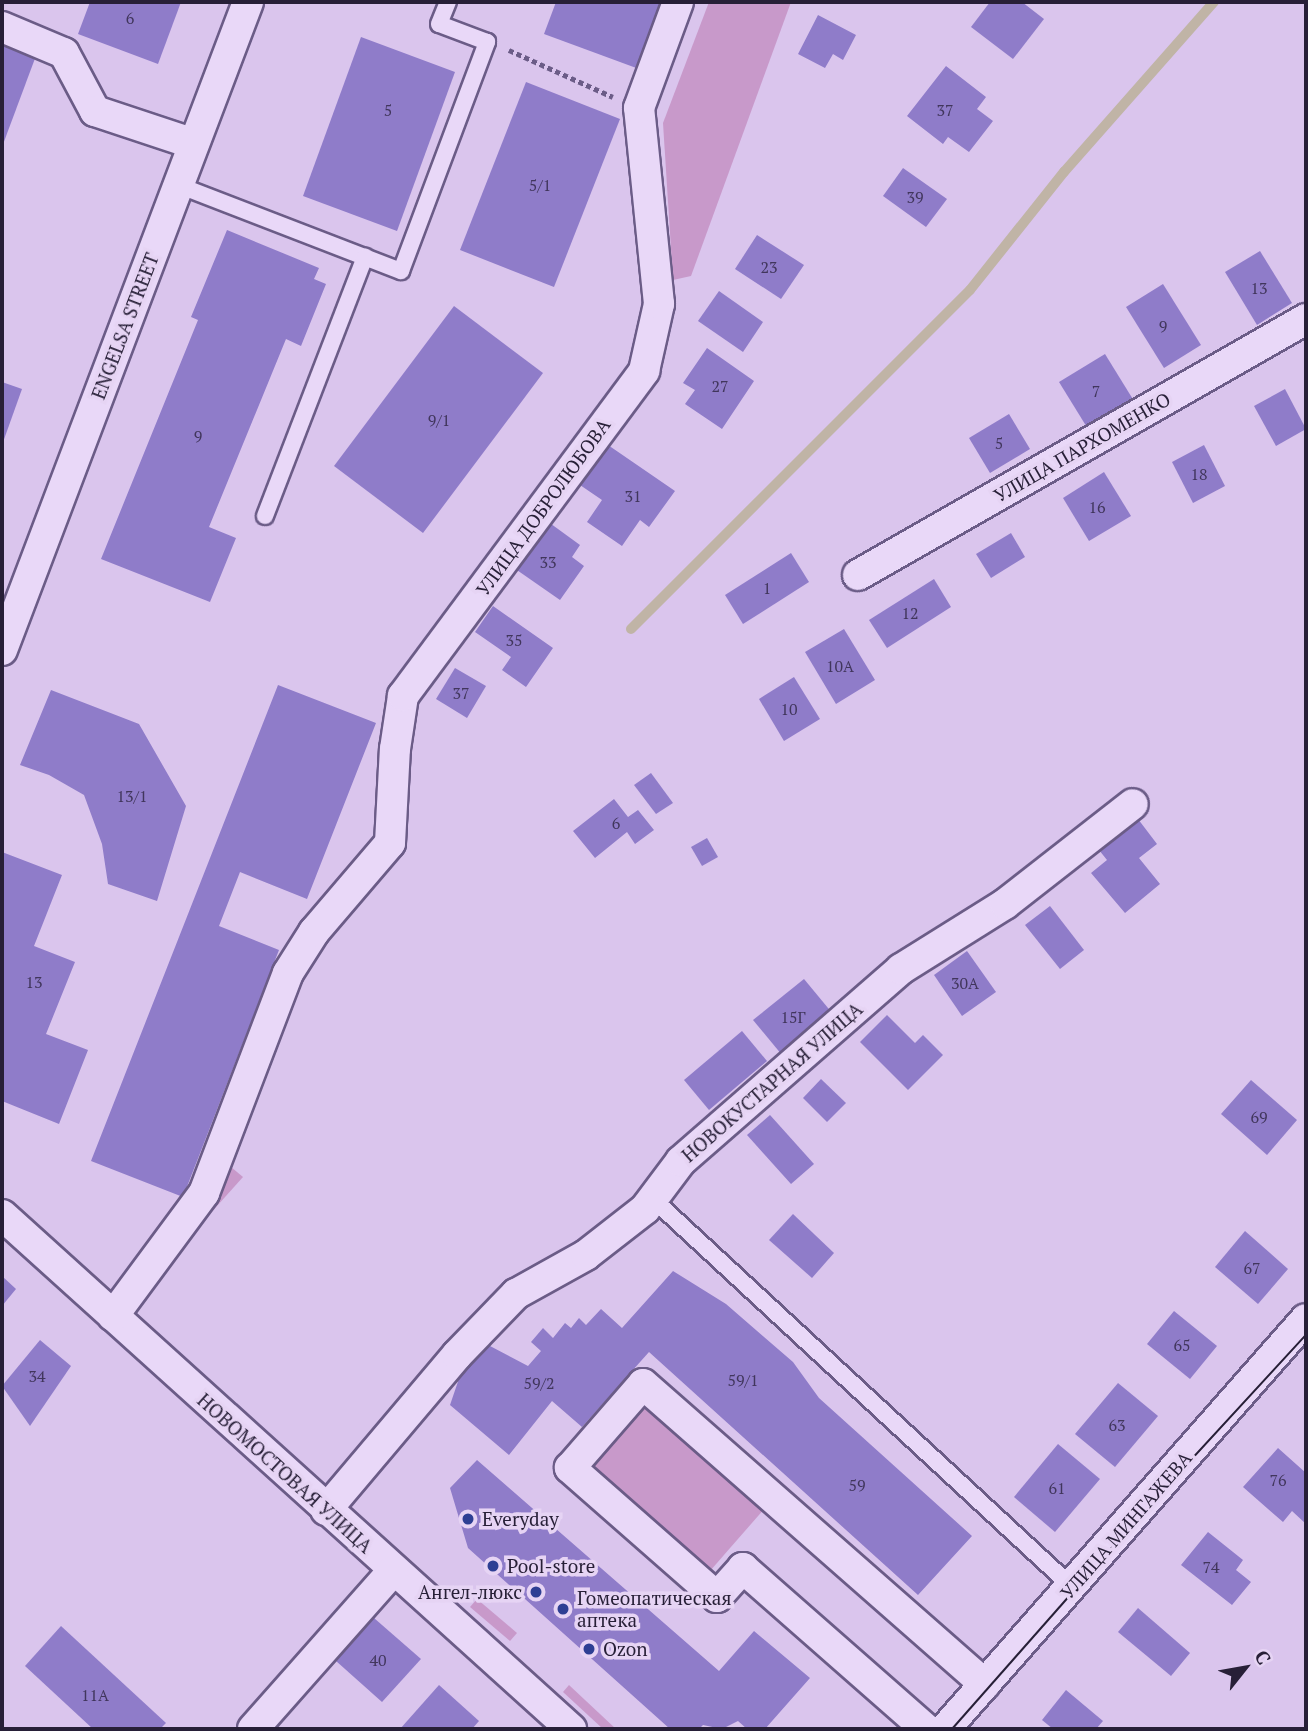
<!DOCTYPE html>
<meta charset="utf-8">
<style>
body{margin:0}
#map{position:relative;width:1308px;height:1731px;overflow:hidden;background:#dac5ed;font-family:"PT Serif",serif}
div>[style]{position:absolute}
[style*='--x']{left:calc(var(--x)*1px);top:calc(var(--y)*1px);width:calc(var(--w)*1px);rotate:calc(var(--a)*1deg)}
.green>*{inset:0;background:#c899ca}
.stream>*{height:10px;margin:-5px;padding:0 5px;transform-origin:5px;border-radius:5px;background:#c0b4a6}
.building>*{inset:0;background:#8f7cc9}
.path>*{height:4.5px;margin-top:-2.25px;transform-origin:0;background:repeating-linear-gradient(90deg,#6b5c87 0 5px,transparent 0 8.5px)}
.roads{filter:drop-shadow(2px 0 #6b5c87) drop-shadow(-2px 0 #6b5c87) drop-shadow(0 2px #6b5c87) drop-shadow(0 -2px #6b5c87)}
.service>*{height:16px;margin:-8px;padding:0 8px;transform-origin:8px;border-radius:8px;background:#e9d8f8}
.minor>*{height:30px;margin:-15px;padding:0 15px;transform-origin:15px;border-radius:15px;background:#e9d8f8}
.tram>*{height:2px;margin:-1px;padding:0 1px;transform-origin:1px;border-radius:1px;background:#271f37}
.dots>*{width:19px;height:19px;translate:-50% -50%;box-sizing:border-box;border:4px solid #e6d4f4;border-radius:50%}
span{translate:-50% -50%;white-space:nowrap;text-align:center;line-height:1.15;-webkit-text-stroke:7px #e6d4f4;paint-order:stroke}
.number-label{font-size:16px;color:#41365c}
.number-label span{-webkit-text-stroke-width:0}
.street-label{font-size:19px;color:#271f37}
.poi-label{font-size:19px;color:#271f37}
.left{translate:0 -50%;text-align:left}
.right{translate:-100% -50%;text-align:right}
.frame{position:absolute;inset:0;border:4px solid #271f37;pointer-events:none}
.north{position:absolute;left:1210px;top:1633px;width:70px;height:70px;-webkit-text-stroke:5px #e6d4f4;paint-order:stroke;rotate:59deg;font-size:19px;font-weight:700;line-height:28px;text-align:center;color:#271f37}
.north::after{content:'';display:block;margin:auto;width:24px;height:32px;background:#271f37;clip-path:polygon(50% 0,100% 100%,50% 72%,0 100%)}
</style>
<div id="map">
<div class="green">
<i style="clip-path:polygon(709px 2px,791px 2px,691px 276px,673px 280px,663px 123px)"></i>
<i style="clip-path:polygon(225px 1162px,243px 1177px,165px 1264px)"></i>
<i style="clip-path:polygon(646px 1405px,765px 1508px,710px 1571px,592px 1468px)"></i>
<i style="clip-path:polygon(477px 1599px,517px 1633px,510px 1641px,470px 1607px)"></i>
<i style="clip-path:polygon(569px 1685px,616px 1729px,603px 1729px,563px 1692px)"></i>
</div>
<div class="stream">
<i style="--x:631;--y:629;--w:479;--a:-45"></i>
<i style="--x:970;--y:290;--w:151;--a:-51.5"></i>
<i style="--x:1064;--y:172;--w:227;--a:-48.6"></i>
</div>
<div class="building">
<i style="clip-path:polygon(90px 2px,181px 2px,158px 64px,78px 34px)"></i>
<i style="clip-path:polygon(556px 2px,664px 2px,639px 69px,544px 34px)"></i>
<i style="clip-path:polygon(990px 2px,1022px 2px,1044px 19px,1013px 59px,971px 27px)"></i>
<i style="clip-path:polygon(818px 15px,856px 35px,843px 60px,833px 54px,825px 68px,798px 54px)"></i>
<i style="clip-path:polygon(2px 31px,40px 45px,2px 147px)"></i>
<i style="clip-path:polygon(361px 37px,455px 72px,397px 231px,303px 196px)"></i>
<i style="clip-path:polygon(946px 66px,986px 97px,977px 109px,993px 121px,969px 152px,948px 137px,943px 144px,907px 116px)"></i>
<i style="clip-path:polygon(526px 82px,620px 119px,554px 287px,460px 250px)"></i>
<i style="clip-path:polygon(903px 168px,947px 199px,926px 227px,883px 196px)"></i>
<i style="clip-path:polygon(227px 230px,319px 268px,314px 279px,326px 284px,301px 346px,286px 339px,209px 527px,236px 538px,210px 602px,101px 559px,198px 320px,191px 317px)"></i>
<i style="clip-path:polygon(757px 235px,804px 265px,781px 299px,735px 269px)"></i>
<i style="clip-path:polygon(1260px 251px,1292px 303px,1257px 325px,1225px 272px)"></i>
<i style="clip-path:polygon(1163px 284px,1201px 345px,1164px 368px,1126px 307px)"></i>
<i style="clip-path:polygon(719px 291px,763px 322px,743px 352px,698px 321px)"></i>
<i style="clip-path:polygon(454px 306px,543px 373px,423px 533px,334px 466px)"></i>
<i style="clip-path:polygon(707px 348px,754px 381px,722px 429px,685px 404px,695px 390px,683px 383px)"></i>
<i style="clip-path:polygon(1105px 354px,1134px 401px,1088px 429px,1059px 382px)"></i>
<i style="clip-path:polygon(2px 382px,22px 389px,2px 445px)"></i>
<i style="clip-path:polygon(1285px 389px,1306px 429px,1276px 446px,1254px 406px)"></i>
<i style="clip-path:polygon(1009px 414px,1030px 449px,990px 473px,969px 438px)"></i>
<i style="clip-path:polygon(608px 445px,675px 491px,649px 527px,640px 520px,622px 546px,587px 522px,602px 500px,580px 485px)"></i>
<i style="clip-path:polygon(1204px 445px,1225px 486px,1193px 503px,1172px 462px)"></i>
<i style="clip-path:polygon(1104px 472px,1131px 516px,1089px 541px,1063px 498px)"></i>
<i style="clip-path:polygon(547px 521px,580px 545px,572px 557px,584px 566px,560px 600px,514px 568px)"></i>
<i style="clip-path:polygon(1011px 533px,1025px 557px,991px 578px,976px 554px)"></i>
<i style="clip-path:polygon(791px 553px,809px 582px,743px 624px,725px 595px)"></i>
<i style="clip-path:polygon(934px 579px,951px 607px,887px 648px,869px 620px)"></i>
<i style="clip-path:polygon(493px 606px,553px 648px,526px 687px,502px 670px,511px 657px,475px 632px)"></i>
<i style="clip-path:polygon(844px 629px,875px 680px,836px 704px,805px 652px)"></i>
<i style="clip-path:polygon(455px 668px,486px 686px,467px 718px,436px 699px)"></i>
<i style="clip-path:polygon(794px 677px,820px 719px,784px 741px,759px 699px)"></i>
<i style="clip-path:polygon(278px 685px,376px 723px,307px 899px,240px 872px,219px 926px,279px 950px,183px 1197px,91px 1161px)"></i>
<i style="clip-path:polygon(51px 690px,139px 724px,186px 806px,157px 901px,108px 884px,102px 844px,84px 795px,49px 775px,20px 765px)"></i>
<i style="clip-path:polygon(651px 773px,673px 803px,656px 814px,634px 785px)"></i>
<i style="clip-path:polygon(614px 799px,628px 817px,638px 810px,654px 830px,635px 844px,627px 832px,595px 858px,573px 831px)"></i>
<i style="clip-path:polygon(1138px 819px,1157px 844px,1139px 858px,1160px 884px,1125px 913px,1091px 873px,1107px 860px,1099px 850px)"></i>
<i style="clip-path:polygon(707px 838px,718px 857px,702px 866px,691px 847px)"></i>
<i style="clip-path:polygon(2px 852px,62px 875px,34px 946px,75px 962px,46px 1034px,88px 1050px,59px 1124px,2px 1101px)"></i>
<i style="clip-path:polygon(1050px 906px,1084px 950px,1060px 969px,1025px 925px)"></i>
<i style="clip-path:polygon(967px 951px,996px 992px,962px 1016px,934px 975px)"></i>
<i style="clip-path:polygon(804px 979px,833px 1014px,782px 1055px,753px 1020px)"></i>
<i style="clip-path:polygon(887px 1015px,915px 1043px,923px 1035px,943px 1055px,908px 1090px,860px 1042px)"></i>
<i style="clip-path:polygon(742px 1031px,767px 1061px,709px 1110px,684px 1080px)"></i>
<i style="clip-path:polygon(821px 1079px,846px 1103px,827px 1122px,803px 1098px)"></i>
<i style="clip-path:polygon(1251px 1080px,1297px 1120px,1267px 1155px,1221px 1114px)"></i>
<i style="clip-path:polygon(770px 1115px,814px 1164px,791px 1184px,747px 1135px)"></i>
<i style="clip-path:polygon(793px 1214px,834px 1253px,812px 1278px,769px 1240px)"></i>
<i style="clip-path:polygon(1245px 1231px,1288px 1269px,1258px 1304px,1215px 1267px)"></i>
<i style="clip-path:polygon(673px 1271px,726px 1304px,793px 1362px,819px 1398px,972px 1536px,918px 1595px,649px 1352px,582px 1427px,552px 1401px,509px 1455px,450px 1405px,465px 1361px,490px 1346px,528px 1366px,541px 1351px,531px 1342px,543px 1328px,553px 1338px,565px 1323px,571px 1328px,579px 1318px,586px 1325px,601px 1309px,622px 1328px)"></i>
<i style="clip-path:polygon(2px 1276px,16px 1289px,2px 1306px)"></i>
<i style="clip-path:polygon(1174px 1311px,1217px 1346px,1190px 1379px,1147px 1344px)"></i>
<i style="clip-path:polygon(40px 1340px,71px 1366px,30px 1426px,2px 1386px)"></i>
<i style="clip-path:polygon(1118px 1383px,1158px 1416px,1115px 1467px,1075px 1434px)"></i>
<i style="clip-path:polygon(1058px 1444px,1100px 1479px,1055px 1532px,1014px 1497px)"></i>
<i style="clip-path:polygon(1278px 1448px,1306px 1473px,1306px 1524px,1292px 1511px,1283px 1522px,1243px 1487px)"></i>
<i style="clip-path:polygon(477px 1460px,719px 1671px,754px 1631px,810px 1678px,765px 1729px,747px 1729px,738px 1721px,722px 1729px,703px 1725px,699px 1729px,670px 1729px,468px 1548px,450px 1488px)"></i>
<i style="clip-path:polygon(1208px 1532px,1243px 1560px,1236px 1570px,1251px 1582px,1232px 1605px,1181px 1565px)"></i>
<i style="clip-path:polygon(1138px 1608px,1190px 1653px,1171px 1676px,1118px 1632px)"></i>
<i style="clip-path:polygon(374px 1618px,421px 1659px,382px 1702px,336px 1661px)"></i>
<i style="clip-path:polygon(61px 1626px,166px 1723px,160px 1729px,93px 1729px,25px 1666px)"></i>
<i style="clip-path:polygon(439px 1685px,479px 1721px,472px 1729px,400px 1729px)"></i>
<i style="clip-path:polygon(1066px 1690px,1103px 1721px,1096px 1729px,1053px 1729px,1042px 1720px)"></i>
</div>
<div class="path">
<i style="--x:509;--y:50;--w:114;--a:24.3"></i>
</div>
<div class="roads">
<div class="service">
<i style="--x:178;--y:185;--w:239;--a:21.1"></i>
<i style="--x:401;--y:271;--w:245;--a:-69.4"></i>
<i style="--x:487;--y:42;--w:51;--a:-159.4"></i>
<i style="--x:439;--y:24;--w:24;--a:-68"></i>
<i style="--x:265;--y:516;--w:278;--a:-68.9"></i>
<i style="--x:654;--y:1200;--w:570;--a:42.79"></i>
</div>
<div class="minor">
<i style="--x:2;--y:27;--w:67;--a:22.8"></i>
<i style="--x:64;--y:53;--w:66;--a:61.9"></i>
<i style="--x:95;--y:111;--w:104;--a:18.4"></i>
<i style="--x:858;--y:575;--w:516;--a:-29.74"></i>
<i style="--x:2;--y:650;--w:693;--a:-69.21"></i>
<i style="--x:2;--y:1215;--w:767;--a:42.09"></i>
<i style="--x:113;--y:1316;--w:153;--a:-53.5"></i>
<i style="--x:204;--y:1193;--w:235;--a:-69.1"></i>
<i style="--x:288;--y:973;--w:49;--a:-57.6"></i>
<i style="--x:314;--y:932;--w:117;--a:-49.5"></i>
<i style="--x:390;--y:843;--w:94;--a:-87"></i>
<i style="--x:395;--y:749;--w:54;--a:-81.4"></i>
<i style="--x:403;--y:696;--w:405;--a:-53.4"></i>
<i style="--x:644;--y:371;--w:69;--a:-77.4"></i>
<i style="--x:659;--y:304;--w:197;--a:-95.8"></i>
<i style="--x:639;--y:108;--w:113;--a:-69.8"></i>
<i style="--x:326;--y:1510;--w:203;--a:-49.8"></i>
<i style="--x:457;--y:1355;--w:85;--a:-46"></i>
<i style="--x:516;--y:1294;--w:80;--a:-29.1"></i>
<i style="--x:586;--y:1255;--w:75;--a:-37.9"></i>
<i style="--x:645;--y:1209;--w:60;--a:-53.1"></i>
<i style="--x:681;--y:1161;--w:292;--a:-41.1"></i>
<i style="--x:901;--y:969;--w:123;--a:-32"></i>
<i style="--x:1005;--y:904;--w:162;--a:-38"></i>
<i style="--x:253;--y:1729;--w:211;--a:-48.5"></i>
<i style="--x:926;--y:1729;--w:244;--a:-138.7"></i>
<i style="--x:743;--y:1568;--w:39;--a:132"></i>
<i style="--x:717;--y:1597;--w:196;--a:-138.7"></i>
<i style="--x:570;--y:1468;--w:111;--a:-49"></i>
<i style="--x:643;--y:1384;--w:455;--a:41.3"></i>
<i style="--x:945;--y:1729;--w:546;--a:-48.64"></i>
</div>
</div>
<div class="tram">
<i style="--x:952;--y:1729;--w:289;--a:-48.6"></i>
<i style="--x:1143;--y:1512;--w:241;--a:-47.4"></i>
</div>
<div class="dots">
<i style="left:468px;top:1519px;background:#2e3f94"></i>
<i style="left:493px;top:1566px;background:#2e3f94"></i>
<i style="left:536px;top:1592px;background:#2e3f94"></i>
<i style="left:563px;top:1609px;background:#2e3f94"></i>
<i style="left:589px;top:1649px;background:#2e3f94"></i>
</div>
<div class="number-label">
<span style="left:130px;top:18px">6</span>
<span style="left:388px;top:110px">5</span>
<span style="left:945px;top:110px">37</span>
<span style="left:540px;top:185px">5/1</span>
<span style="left:915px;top:197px">39</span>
<span style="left:769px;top:267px">23</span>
<span style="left:1259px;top:288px">13</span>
<span style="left:1163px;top:326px">9</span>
<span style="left:720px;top:386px">27</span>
<span style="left:1096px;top:391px">7</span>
<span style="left:439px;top:420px">9/1</span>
<span style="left:198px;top:436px">9</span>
<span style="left:999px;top:443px">5</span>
<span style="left:1199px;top:474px">18</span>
<span style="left:633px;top:496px">31</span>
<span style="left:1097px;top:507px">16</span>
<span style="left:548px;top:562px">33</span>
<span style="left:767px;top:588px">1</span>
<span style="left:910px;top:613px">12</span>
<span style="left:514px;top:640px">35</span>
<span style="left:840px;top:666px">10А</span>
<span style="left:461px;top:693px">37</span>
<span style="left:789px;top:709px">10</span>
<span style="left:132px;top:796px">13/1</span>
<span style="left:616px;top:823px">6</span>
<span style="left:34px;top:982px">13</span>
<span style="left:965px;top:983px">30А</span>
<span style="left:793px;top:1017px">15Г</span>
<span style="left:1259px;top:1117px">69</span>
<span style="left:1252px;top:1268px">67</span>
<span style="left:1182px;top:1345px">65</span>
<span style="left:37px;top:1376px">34</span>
<span style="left:743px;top:1380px">59/1</span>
<span style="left:539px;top:1383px">59/2</span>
<span style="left:1117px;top:1425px">63</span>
<span style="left:1278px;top:1480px">76</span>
<span style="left:857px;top:1485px">59</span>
<span style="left:1057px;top:1488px">61</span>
<span style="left:1211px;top:1567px">74</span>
<span style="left:378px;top:1660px">40</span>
<span style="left:95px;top:1695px">11А</span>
</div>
<div class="street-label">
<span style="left:125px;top:326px;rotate:-69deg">ENGELSA STREET</span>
<span style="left:1082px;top:447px;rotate:-30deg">УЛИЦА ПАРХОМЕНКО</span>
<span style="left:543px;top:507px;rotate:-54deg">УЛИЦА ДОБРОЛЮБОВА</span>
<span style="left:772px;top:1082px;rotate:-41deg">НОВОКУСТАРНАЯ УЛИЦА</span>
<span style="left:285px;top:1473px;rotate:42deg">НОВОМОСТОВАЯ УЛИЦА</span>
<span style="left:1126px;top:1525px;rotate:-49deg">УЛИЦА МИНГАЖЕВА</span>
</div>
<div class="poi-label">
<span class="left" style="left:482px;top:1519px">Everyday</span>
<span class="left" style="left:507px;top:1566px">Pool-store</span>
<span class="right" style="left:522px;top:1592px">Ангел-люкс</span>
<span class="left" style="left:577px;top:1609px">Гомеопатическая<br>аптека</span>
<span class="left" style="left:603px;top:1649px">Ozon</span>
</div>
<div class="frame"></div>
<div class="north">С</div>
</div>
